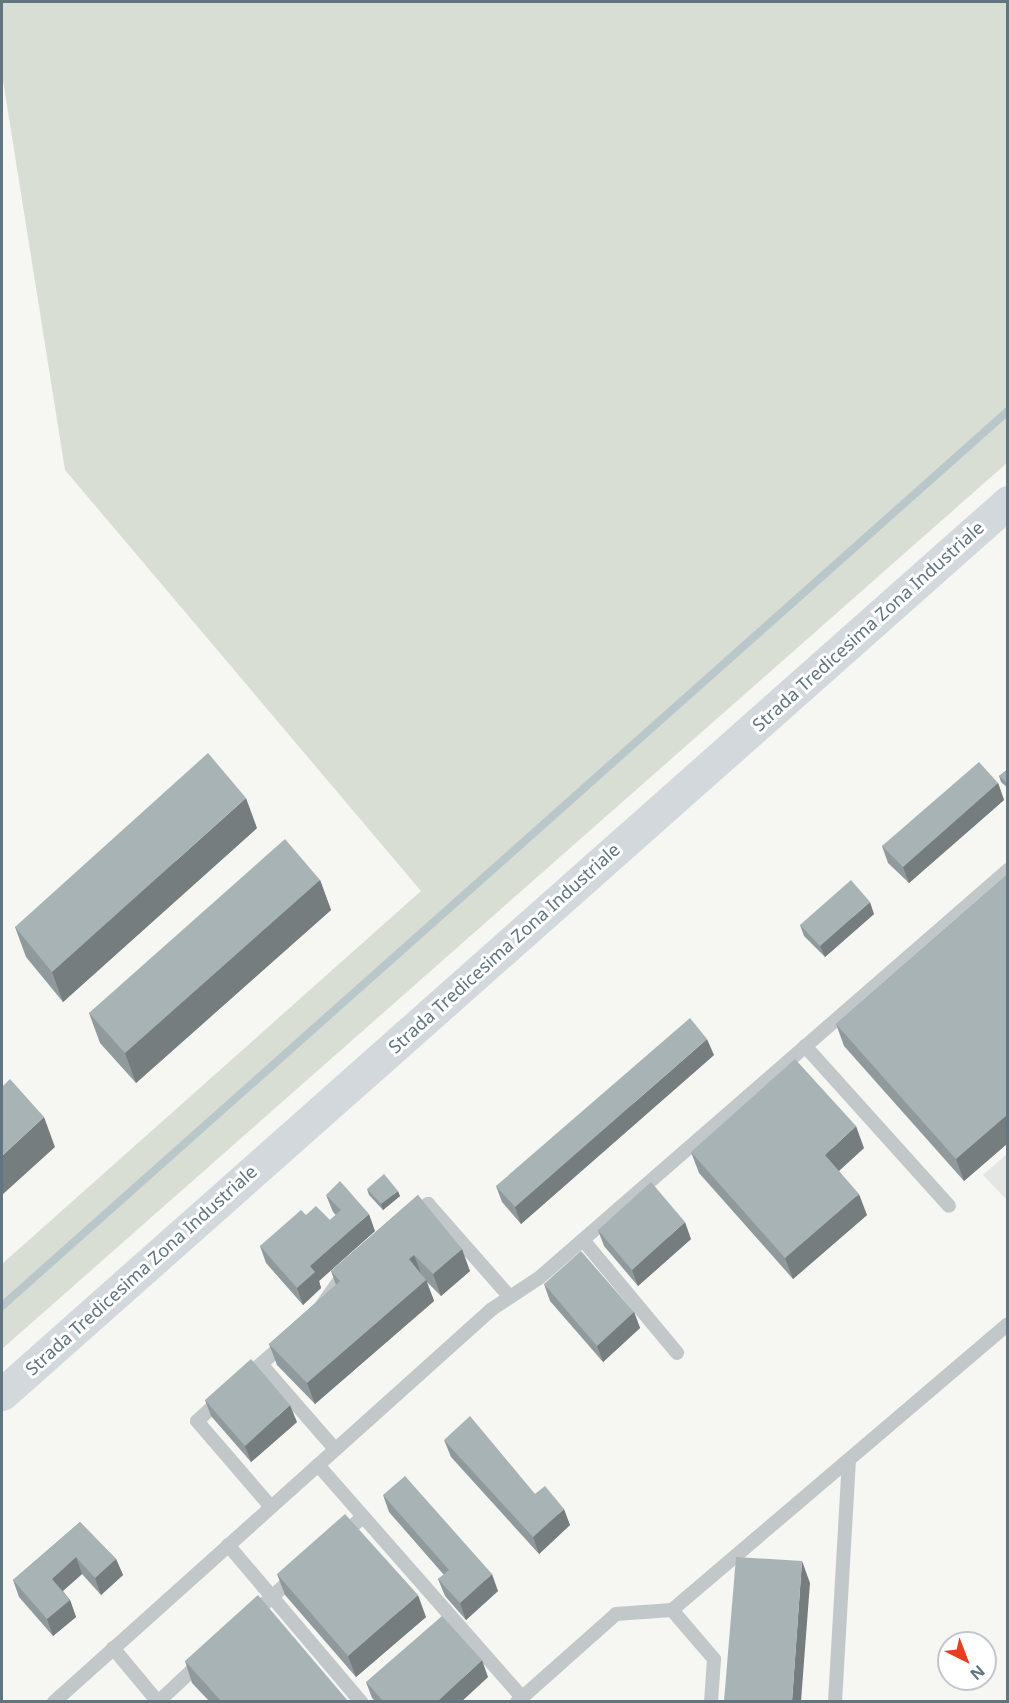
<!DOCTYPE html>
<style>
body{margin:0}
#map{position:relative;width:1009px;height:1703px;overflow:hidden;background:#f6f6f3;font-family:"Noto Sans",sans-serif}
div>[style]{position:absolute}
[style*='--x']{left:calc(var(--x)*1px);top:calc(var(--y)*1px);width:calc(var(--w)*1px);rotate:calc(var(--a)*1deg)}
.built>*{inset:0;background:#e4e6e4}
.green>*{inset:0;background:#d8ded4}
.stream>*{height:8px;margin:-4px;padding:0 4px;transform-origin:4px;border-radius:4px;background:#b9c7ca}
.lane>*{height:14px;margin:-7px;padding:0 7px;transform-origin:7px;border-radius:7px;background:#c2c7c9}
.secondary>*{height:33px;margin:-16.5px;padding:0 16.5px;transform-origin:16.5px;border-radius:16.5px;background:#d2d8db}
.wall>*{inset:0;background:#909a9d}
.shaded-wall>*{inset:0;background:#767d7f}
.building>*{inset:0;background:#a8b3b6}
span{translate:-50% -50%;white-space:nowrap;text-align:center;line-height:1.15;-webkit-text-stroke:6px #fff;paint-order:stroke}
.street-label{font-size:18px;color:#61757f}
.frame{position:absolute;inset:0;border:3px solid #61757f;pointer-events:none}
.north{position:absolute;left:937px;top:1631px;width:60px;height:60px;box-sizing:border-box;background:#fff;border:2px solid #c0c8cc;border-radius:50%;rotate:138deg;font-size:16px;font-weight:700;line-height:24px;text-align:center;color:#61757f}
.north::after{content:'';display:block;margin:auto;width:21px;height:27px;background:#e63d23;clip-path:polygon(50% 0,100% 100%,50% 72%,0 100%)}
</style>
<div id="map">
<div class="built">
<i style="clip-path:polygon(1007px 1154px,1007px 1200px,983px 1175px)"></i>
</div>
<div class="green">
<i style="clip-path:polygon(2px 2px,1007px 2px,1008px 462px,2px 1349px,2px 1264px,421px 891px,65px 470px,2px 74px)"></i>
</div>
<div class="stream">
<i style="--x:2;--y:1306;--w:1346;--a:-41.66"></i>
</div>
<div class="lane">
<i style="--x:805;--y:1046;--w:215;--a:48"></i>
<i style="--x:412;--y:1217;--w:21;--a:-39"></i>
<i style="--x:428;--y:1204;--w:124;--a:48.6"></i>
<i style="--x:583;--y:1240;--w:147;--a:50.2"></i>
<i style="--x:318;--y:1311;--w:49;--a:-55"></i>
<i style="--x:261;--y:1364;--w:113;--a:49"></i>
<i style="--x:245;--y:1378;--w:53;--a:-41.2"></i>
<i style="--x:222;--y:1398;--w:34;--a:137"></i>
<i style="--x:197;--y:1421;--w:113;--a:49.3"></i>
<i style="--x:318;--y:1465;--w:309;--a:48.7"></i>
<i style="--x:341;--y:1536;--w:29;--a:-41"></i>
<i style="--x:228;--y:1545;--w:206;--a:49.7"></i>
<i style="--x:252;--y:1615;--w:58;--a:-42.2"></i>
<i style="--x:113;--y:1648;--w:70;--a:50.2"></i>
<i style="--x:158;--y:1702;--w:60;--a:-43"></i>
<i style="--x:54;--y:1702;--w:588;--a:-41.9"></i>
<i style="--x:492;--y:1309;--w:56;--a:-33.4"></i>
<i style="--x:539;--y:1278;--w:622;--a:-41.02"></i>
<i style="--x:517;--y:1702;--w:132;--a:-41.6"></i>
<i style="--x:616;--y:1614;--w:56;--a:-4.1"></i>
<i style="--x:711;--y:1702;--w:43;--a:-86"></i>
<i style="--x:714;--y:1659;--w:65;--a:-130.6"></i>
<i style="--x:672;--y:1610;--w:441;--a:-40.4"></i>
<i style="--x:835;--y:1702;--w:240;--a:-86.7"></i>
</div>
<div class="secondary">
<i style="--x:2;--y:1394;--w:1345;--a:-41.56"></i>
</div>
<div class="wall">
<i style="clip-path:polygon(1008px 769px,1008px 788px,1001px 782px,999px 776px)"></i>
<i style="clip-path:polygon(998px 783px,1004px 800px,909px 883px,888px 863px,882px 846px)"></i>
<i style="clip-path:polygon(257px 828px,63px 1002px,26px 957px,15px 927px)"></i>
<i style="clip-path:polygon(1008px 874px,1008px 1143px,964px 1181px,844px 1046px,836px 1024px)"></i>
<i style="clip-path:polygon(320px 880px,331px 910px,136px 1083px,100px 1043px,89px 1013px)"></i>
<i style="clip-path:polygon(874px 914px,825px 957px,804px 936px,800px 925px)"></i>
<i style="clip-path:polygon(714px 1055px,521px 1224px,502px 1202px,496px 1186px)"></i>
<i style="clip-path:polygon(864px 1148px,839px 1171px,867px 1215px,793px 1279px,699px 1173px,691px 1152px)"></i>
<i style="clip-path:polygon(367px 1189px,400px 1196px,383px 1210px,369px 1195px)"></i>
<i style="clip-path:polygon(326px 1195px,375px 1231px,319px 1281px,321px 1288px,303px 1305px,266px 1263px,260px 1246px,306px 1215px,330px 1220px,336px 1215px,333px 1212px)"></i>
<i style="clip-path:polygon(418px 1195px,470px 1271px,441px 1296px,427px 1282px,434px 1301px,315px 1404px,277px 1365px,269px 1344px,336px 1285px,331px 1271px)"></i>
<i style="clip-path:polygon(598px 1230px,691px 1239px,638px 1286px,604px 1246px)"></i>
<i style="clip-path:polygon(544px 1284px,634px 1312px,640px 1328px,603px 1362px,550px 1301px)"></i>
<i style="clip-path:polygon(205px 1400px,297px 1422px,251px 1462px,211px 1416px)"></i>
<i style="clip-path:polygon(444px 1440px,535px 1494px,570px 1525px,539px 1554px,451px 1457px)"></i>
<i style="clip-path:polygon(383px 1495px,498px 1591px,466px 1620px,445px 1596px,438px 1579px,444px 1575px,389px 1512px)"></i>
<i style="clip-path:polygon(80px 1522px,116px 1559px,123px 1575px,101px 1595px,82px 1574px,63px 1591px,70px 1600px,76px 1617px,53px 1636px,19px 1597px,13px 1580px)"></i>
<i style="clip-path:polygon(277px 1574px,426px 1617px,356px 1677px,285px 1595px)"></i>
<i style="clip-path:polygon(185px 1661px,348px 1701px,209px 1701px,192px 1683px)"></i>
<i style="clip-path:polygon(488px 1677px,462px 1701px,375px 1701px,372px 1698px,366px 1682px)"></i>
</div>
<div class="shaded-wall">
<i style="clip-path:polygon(998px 783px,1004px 800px,909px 883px,903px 867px)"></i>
<i style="clip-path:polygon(246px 798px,257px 828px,63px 1002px,52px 972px)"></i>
<i style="clip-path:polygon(320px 880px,331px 910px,136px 1083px,125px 1053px)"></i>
<i style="clip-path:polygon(870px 902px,874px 914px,825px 957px,820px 946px)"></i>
<i style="clip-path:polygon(707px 1039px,714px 1055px,521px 1224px,515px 1207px)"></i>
<i style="clip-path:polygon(1008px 1114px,1008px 1143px,964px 1181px,956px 1159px)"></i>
<i style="clip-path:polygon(44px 1117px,55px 1147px,2px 1195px,2px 1156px)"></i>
<i style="clip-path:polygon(856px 1126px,864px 1148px,833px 1176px,825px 1155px)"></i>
<i style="clip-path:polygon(398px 1191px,400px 1196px,383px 1210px,381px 1204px)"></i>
<i style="clip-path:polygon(859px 1194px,867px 1215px,793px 1279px,785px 1258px)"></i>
<i style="clip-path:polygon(369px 1214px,375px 1231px,319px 1281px,321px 1288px,303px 1305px,297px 1288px,310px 1266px)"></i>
<i style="clip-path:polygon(685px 1222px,691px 1239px,638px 1286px,632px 1270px)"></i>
<i style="clip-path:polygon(462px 1249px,470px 1271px,441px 1296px,433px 1274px)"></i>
<i style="clip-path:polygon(414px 1255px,422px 1276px,409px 1259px)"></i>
<i style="clip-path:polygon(426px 1280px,434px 1301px,315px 1404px,307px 1383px)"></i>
<i style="clip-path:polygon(634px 1312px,640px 1328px,603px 1362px,597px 1346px)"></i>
<i style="clip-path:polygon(290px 1405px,297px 1422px,251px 1462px,245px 1446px)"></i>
<i style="clip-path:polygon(564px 1509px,570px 1525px,539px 1554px,533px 1537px)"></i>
<i style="clip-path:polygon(76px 1557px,82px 1574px,58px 1595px,52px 1579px)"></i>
<i style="clip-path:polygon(116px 1559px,123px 1575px,101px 1595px,95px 1578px)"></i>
<i style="clip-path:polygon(802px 1561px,810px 1583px,801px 1701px,792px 1701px)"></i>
<i style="clip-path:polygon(492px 1574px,498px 1591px,466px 1620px,460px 1603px)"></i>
<i style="clip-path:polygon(418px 1595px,426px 1617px,356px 1677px,348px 1656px)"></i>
<i style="clip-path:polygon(70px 1600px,76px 1617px,53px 1636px,47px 1619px)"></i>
<i style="clip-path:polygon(482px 1660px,488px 1677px,462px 1701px,438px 1701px)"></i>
</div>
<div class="building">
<i style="clip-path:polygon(208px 753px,246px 798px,52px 972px,15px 927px)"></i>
<i style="clip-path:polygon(979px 762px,998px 783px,903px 867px,882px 846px)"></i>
<i style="clip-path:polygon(1008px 769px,1008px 784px,999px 776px)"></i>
<i style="clip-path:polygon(285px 839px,320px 880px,125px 1053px,89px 1013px)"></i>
<i style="clip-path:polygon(1008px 874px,1008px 1114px,956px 1159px,836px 1024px)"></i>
<i style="clip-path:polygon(851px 880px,870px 902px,820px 946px,800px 925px)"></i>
<i style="clip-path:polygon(690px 1018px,707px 1039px,515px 1207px,496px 1186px)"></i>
<i style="clip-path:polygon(795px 1059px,856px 1126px,825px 1155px,859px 1194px,785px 1258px,691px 1152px)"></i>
<i style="clip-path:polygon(10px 1079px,44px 1117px,2px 1156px,2px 1087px)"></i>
<i style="clip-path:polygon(384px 1174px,398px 1191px,381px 1204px,367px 1189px)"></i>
<i style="clip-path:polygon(340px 1181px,369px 1214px,310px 1266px,315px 1272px,297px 1288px,260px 1246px,301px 1210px,306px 1215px,316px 1206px,330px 1220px,341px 1210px,326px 1195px)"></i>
<i style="clip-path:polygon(651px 1182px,685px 1222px,632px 1270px,598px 1230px)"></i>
<i style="clip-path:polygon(418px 1195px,462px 1249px,433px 1274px,414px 1255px,409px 1259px,426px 1280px,307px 1383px,269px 1344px,340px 1281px,331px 1271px)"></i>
<i style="clip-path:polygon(581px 1251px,634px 1312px,597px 1346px,544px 1284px)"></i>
<i style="clip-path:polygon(251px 1359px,290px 1405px,245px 1446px,205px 1400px)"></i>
<i style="clip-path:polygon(470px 1416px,535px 1494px,545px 1486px,564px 1509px,533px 1537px,444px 1440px)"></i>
<i style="clip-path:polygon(405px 1476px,492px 1574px,460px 1603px,438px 1579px,449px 1570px,383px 1495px)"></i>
<i style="clip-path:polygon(345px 1514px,418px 1595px,348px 1656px,277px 1574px)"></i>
<i style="clip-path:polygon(80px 1522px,116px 1559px,95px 1578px,76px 1557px,52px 1579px,70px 1600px,47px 1619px,13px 1580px)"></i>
<i style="clip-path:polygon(736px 1557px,802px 1561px,792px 1701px,724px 1701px)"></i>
<i style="clip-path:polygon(258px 1595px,348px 1701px,221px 1701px,185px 1661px)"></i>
<i style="clip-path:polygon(442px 1616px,482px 1660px,438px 1701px,383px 1701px,366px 1682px)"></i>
</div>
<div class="street-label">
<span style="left:868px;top:626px;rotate:-42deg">Strada Tredicesima Zona Industriale</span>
<span style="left:504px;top:948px;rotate:-42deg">Strada Tredicesima Zona Industriale</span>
<span style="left:141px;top:1270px;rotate:-42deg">Strada Tredicesima Zona Industriale</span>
</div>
<div class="frame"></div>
<div class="north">N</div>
</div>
